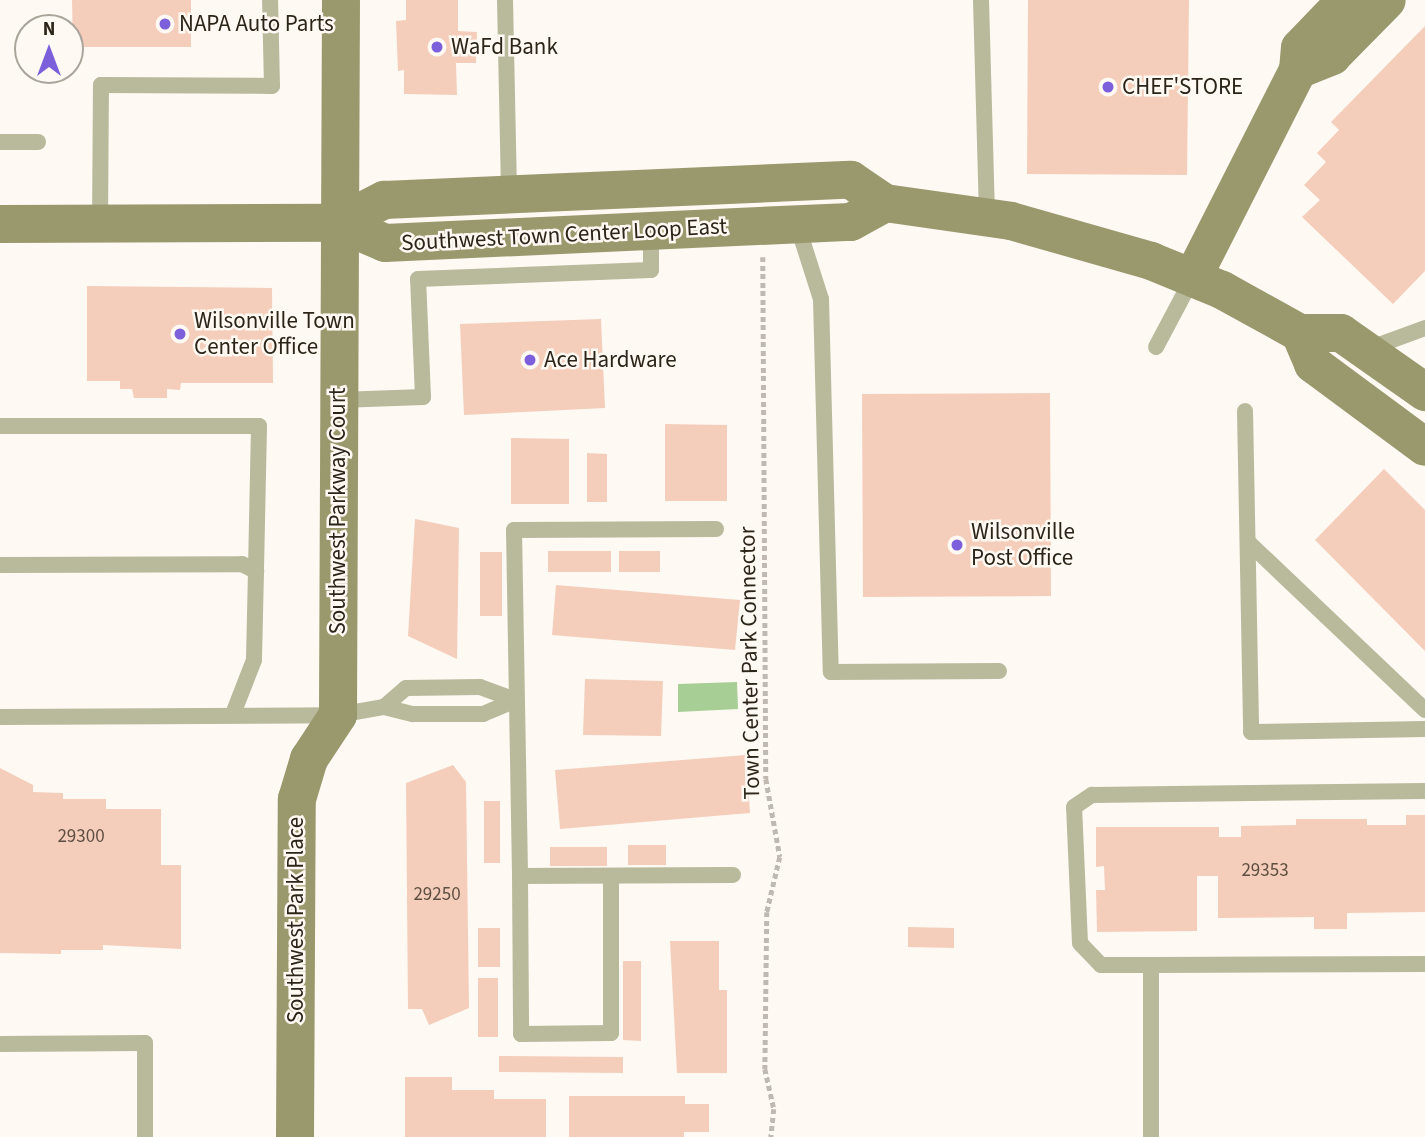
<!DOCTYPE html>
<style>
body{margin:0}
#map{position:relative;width:1425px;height:1137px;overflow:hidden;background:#fef9f3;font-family:"Source Sans 3",sans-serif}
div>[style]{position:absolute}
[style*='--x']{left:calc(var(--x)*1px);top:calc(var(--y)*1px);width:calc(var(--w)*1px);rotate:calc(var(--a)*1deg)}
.water>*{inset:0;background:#a7ce95}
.building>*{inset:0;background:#f4cebb}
.path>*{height:4.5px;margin-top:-2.25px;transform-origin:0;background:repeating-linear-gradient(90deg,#bfb9b1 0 5px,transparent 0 8.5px)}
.lane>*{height:16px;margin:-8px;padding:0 8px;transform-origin:8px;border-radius:8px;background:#b9b99c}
.secondary>*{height:38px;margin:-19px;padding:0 19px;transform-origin:19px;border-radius:19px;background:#9a996e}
.dots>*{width:19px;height:19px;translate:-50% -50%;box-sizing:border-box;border:4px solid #fef9f3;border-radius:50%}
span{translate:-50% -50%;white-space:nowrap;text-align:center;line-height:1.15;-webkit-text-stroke:5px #fef9f3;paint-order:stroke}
.number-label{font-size:19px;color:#5e4e41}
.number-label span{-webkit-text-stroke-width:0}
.poi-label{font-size:23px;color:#2c2418}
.left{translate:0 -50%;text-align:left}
.street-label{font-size:23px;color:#2c2418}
.north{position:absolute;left:14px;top:14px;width:70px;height:70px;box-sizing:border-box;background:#fef9f3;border:2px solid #aaa49b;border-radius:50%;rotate:0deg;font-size:19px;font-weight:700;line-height:28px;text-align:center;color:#2c2418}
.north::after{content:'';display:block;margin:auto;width:24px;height:32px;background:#7c5fda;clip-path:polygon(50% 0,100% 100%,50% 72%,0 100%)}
</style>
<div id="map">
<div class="water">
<i style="clip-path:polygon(737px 682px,738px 709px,678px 712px,678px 684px)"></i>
</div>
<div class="building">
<i style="clip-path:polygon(72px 0,191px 0,191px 47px,73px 47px)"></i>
<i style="clip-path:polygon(406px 0,458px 0,458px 31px,477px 32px,476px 63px,456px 63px,457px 95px,404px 94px,404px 70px,398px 71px,396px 21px,406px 20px)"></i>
<i style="clip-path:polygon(1028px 0,1189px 0,1187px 175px,1027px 174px)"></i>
<i style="clip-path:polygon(1425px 26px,1425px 271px,1393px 304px,1302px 217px,1320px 200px,1304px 185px,1326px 162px,1317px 153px,1339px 130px,1331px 122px)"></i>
<i style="clip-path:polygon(87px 286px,272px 288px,273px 383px,181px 383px,180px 390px,167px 389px,167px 398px,134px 398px,132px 389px,120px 389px,120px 381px,87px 381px)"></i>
<i style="clip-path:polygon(601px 319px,605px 408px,464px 415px,460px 324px)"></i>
<i style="clip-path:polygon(1050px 393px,1051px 596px,863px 597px,862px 394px)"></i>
<i style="clip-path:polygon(665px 424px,727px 425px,727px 501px,665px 501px)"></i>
<i style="clip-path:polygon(511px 438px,569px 439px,569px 504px,511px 504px)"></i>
<i style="clip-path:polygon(587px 453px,607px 454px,607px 502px,587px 502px)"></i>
<i style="clip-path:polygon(1384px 469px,1425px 510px,1425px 651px,1315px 540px)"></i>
<i style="clip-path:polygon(415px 519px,459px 528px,457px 659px,408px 636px)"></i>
<i style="clip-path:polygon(548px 551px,611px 551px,611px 572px,548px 572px)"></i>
<i style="clip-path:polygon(619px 551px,660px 551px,660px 572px,619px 572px)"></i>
<i style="clip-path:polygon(480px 552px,502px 552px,502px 616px,480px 616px)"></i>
<i style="clip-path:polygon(556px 585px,740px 600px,735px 650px,552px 635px)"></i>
<i style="clip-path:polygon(585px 679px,663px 681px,661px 736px,583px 735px)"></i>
<i style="clip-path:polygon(746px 755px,750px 813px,560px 829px,555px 770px)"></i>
<i style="clip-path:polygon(453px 765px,466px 782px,469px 1008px,429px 1025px,422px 1009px,408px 1009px,406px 783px)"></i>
<i style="clip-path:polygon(0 768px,33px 785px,33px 792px,63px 793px,63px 799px,106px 799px,106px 809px,161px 809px,161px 865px,181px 865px,181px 949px,103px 945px,103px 950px,61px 950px,61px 954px,0 953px)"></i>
<i style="clip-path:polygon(484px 801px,500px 801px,500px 863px,484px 863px)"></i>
<i style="clip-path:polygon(1406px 815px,1425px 815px,1425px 912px,1347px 913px,1347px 929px,1314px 929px,1314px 917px,1218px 918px,1218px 876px,1197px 876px,1197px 931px,1097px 932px,1096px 890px,1105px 890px,1104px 866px,1096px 867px,1096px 827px,1219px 827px,1219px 837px,1241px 837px,1241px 826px,1296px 825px,1296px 819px,1367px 819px,1367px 825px,1406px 825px)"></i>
<i style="clip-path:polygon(628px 845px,666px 845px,666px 865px,628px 865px)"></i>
<i style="clip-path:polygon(550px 847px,607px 847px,607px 866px,550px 866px)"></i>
<i style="clip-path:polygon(908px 927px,954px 928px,954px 948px,908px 947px)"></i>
<i style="clip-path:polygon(478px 928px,500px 928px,500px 967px,478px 967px)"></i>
<i style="clip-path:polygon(670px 941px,719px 941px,719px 990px,727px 990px,727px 1073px,677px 1073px)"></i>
<i style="clip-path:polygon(623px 961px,641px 961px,641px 1041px,623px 1040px)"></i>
<i style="clip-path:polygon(478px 978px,498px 978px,498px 1037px,478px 1037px)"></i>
<i style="clip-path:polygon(499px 1056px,623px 1057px,623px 1073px,499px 1072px)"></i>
<i style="clip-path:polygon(405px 1077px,452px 1077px,452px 1090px,494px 1090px,494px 1099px,546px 1099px,546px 1137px,405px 1137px)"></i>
<i style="clip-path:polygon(569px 1096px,685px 1096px,685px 1104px,709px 1104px,709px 1132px,684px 1132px,684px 1137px,569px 1137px)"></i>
</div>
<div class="path">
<i style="--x:763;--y:257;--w:522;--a:89.67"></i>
<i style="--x:766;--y:779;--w:79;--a:79.8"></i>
<i style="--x:780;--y:857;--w:57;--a:103.3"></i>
<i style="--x:767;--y:912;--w:157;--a:90.7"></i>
<i style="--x:765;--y:1069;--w:41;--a:77.3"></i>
<i style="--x:774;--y:1109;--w:28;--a:96"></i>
</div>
<div class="lane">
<i style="--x:505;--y:0;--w:194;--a:88.8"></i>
<i style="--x:981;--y:0;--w:216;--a:88.4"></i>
<i style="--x:0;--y:142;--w:38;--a:0"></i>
<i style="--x:100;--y:224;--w:139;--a:-89.6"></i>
<i style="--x:101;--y:85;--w:171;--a:0.3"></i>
<i style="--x:272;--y:86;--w:86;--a:-91.3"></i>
<i style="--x:797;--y:224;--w:79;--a:72.3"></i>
<i style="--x:821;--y:299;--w:373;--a:88.5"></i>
<i style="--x:831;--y:672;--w:168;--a:-0.3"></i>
<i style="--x:1156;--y:347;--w:79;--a:-62.1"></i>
<i style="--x:1368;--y:349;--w:61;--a:-20.2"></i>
<i style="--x:340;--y:400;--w:83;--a:-2.1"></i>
<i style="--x:423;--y:397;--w:118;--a:-92.4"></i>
<i style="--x:418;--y:279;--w:233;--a:-2.2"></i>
<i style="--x:651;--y:270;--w:40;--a:-90"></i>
<i style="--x:1245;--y:411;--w:321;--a:88.9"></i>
<i style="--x:1251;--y:732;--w:174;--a:-1"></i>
<i style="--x:0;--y:426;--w:259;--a:0"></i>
<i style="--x:259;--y:426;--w:145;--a:91.2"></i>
<i style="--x:716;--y:529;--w:202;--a:179.7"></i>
<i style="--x:514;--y:530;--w:346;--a:89"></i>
<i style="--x:520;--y:876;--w:213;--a:-0.3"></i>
<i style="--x:1248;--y:542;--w:244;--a:43.5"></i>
<i style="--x:0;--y:565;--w:242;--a:-0.2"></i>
<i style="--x:242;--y:564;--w:16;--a:27"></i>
<i style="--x:256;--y:571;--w:89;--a:91.3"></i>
<i style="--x:254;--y:660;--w:58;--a:111.3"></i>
<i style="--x:384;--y:707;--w:29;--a:-41"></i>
<i style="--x:406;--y:688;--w:74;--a:-0.8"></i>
<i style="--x:480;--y:687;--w:38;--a:20"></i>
<i style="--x:0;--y:717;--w:338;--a:-0.3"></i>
<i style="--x:338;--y:715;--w:47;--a:-9.9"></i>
<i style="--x:384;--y:707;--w:30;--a:14"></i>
<i style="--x:413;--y:714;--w:70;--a:0"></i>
<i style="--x:483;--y:714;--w:36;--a:-23"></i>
<i style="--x:520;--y:876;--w:158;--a:89.6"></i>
<i style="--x:521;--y:1034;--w:90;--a:-0.6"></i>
<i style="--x:611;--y:1033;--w:157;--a:-90"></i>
<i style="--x:1151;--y:965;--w:50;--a:180"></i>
<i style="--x:1101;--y:965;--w:30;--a:-134"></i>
<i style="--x:1080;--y:943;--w:136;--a:-92.5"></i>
<i style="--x:1074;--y:807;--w:22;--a:-34"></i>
<i style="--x:1092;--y:795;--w:333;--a:-0.7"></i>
<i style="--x:0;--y:1044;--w:145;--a:-0.4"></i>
<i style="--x:145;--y:1043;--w:94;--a:90"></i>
<i style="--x:1151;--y:1137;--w:172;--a:-90"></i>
<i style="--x:1151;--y:965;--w:274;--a:-0.2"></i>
</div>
<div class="secondary">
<i style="--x:1298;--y:70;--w:37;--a:-22"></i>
<i style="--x:1332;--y:56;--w:78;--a:-45.5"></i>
<i style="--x:339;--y:223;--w:51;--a:-27.1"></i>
<i style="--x:384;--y:200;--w:467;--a:-2.5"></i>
<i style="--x:851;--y:180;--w:41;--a:34.1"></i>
<i style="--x:885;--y:203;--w:127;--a:8.1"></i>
<i style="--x:1011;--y:221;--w:146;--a:15.9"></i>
<i style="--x:1151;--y:261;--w:77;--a:22.2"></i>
<i style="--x:1222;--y:290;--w:89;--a:28.9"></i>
<i style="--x:1300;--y:333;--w:41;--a:0"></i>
<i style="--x:1341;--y:333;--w:103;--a:35.1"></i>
<i style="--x:0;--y:224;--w:339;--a:-0.2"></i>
<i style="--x:339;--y:223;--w:50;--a:23.5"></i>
<i style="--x:385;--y:243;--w:466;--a:-2.6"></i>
<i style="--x:851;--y:222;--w:39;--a:-29"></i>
<i style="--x:1193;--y:277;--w:232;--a:-63.1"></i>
<i style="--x:1298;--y:70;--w:22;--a:-85"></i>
<i style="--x:1300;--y:48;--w:66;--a:-46.2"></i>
<i style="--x:1300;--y:333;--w:34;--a:67"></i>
<i style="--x:1313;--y:364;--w:139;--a:36.5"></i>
<i style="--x:295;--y:1137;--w:338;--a:-89.7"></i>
<i style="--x:297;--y:799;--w:42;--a:-73.3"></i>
<i style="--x:309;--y:759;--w:53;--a:-56.6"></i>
<i style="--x:338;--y:715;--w:715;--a:-89.76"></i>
</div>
<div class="dots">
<i style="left:165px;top:24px;background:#7c5fda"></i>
<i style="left:437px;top:47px;background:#7c5fda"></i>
<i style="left:1108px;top:87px;background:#7c5fda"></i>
<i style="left:180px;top:334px;background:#7c5fda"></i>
<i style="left:530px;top:360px;background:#7c5fda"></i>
<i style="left:957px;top:545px;background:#7c5fda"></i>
</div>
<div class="number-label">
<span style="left:81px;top:837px">29300</span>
<span style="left:1265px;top:871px">29353</span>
<span style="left:437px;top:895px">29250</span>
</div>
<div class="poi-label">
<span class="left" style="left:179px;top:24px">NAPA Auto Parts</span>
<span class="left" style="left:451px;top:47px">WaFd Bank</span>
<span class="left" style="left:1122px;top:87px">CHEF'STORE</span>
<span class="left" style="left:194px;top:334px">Wilsonville Town<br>Center Office</span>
<span class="left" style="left:544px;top:360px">Ace Hardware</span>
<span class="left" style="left:971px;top:545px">Wilsonville<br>Post Office</span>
</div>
<div class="street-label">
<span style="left:564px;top:235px;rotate:-3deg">Southwest Town Center Loop East</span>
<span style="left:338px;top:511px;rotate:-90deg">Southwest Parkway Court</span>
<span style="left:750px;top:663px;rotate:-91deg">Town Center Park Connector</span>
<span style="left:296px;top:920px;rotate:-90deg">Southwest Park Place</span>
</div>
<div class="north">N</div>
</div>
